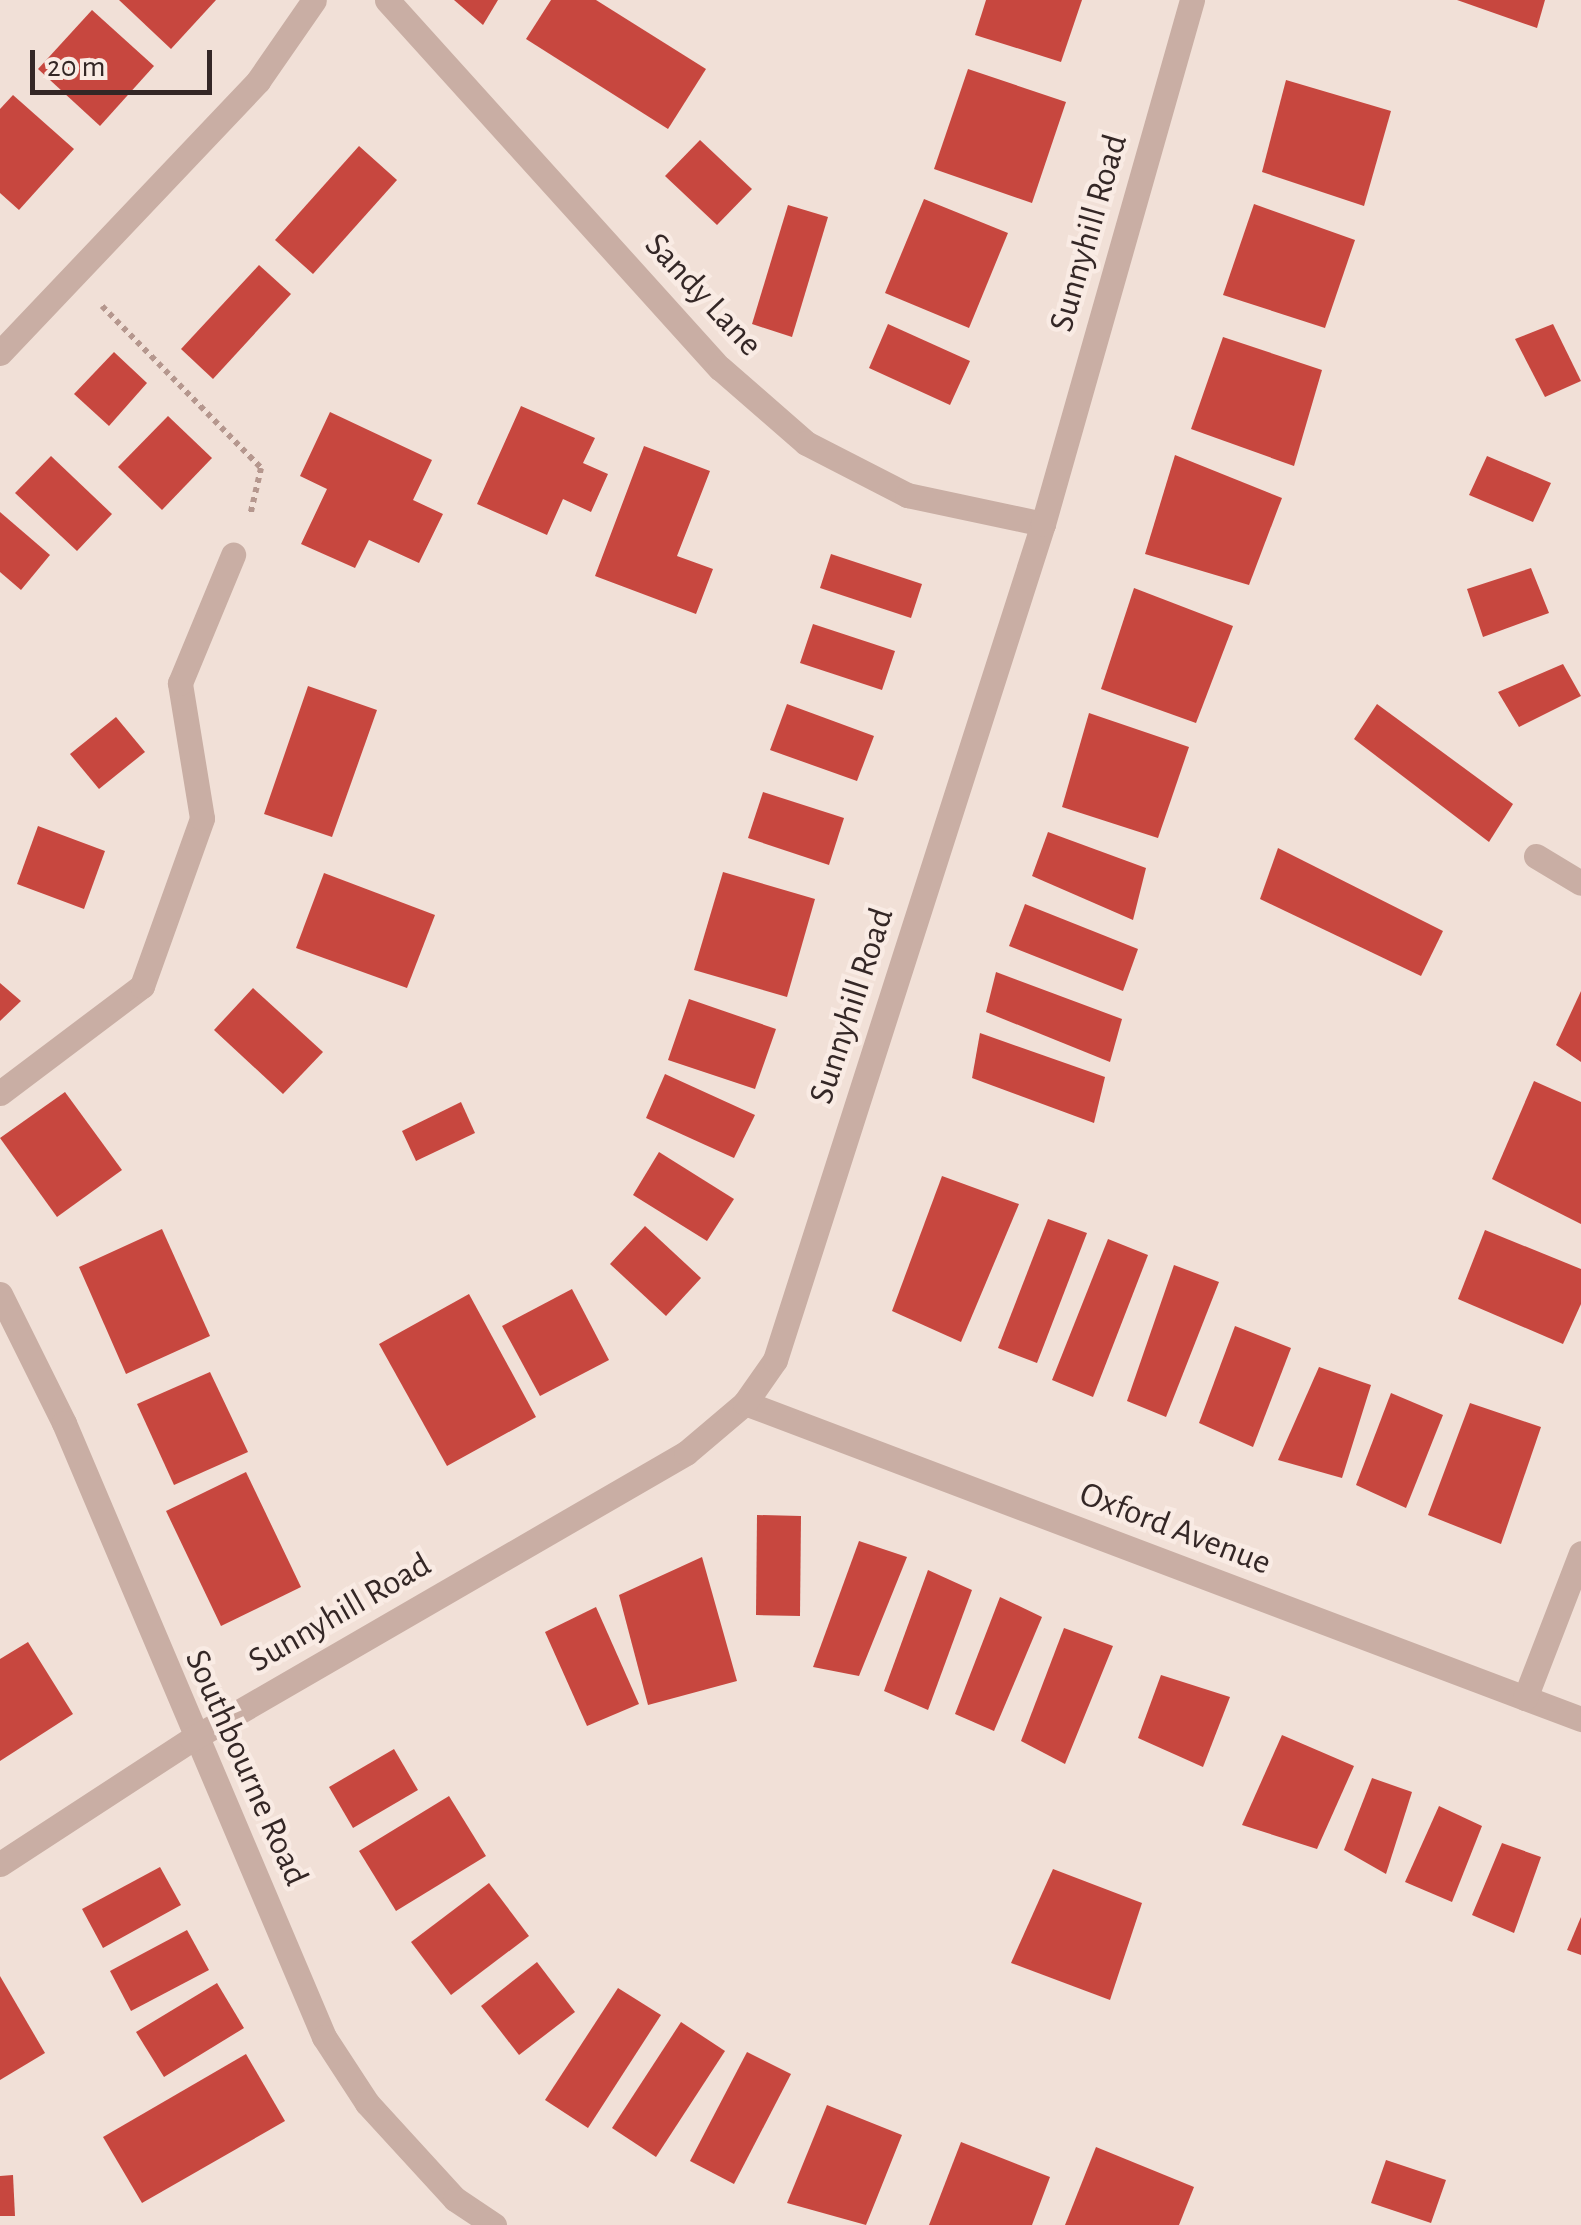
<!DOCTYPE html>
<style>
body{margin:0}
#map{position:relative;width:1581px;height:2225px;overflow:hidden;background:#f1e0d7;font-family:"Alegreya Sans",sans-serif}
div>[style]{position:absolute}
[style*='--x']{left:calc(var(--x)*1px);top:calc(var(--y)*1px);width:calc(var(--w)*1px);rotate:calc(var(--a)*1deg)}
.building>*{inset:0;background:#c7473f}
.path>*{height:6px;margin-top:-3px;transform-origin:0;background:repeating-linear-gradient(90deg,#b5978e 0 5px,transparent 0 10px)}
.minor>*{height:25px;margin:-12.5px;padding:0 12.5px;transform-origin:12.5px;border-radius:12.5px;background:#c9aea4}
span{translate:-50% -50%;white-space:nowrap;text-align:center;line-height:1.15;-webkit-text-stroke:9px #f9ebe4;paint-order:stroke}
.street-label{font-size:35px;color:#342726}
.scale{position:absolute;left:30px;top:50px;width:182px;height:45px;box-sizing:border-box;border:5px solid #342726;border-top:0;padding-left:12px;font-size:30px;line-height:35px;white-space:nowrap;color:#342726;-webkit-text-stroke:8px #f9ebe4;paint-order:stroke}
</style>
<div id="map">
<div class="building">
<i style="clip-path:polygon(119px 0,216px 0,171px 49px)"></i>
<i style="clip-path:polygon(454px 0,498px 0,483px 25px)"></i>
<i style="clip-path:polygon(551px 0,596px 0,706px 69px,668px 129px,526px 39px)"></i>
<i style="clip-path:polygon(986px 0,1082px 0,1061px 62px,975px 35px)"></i>
<i style="clip-path:polygon(1457px 0,1545px 0,1537px 28px)"></i>
<i style="clip-path:polygon(92px 10px,154px 66px,100px 126px,38px 69px)"></i>
<i style="clip-path:polygon(968px 69px,1066px 102px,1032px 203px,934px 169px)"></i>
<i style="clip-path:polygon(1286px 80px,1391px 111px,1364px 206px,1262px 172px)"></i>
<i style="clip-path:polygon(13px 95px,74px 149px,19px 210px,0 193px,0 109px)"></i>
<i style="clip-path:polygon(700px 140px,752px 189px,717px 225px,665px 176px)"></i>
<i style="clip-path:polygon(359px 146px,397px 180px,313px 274px,275px 240px)"></i>
<i style="clip-path:polygon(924px 199px,1008px 233px,969px 328px,885px 293px)"></i>
<i style="clip-path:polygon(1254px 204px,1355px 240px,1325px 328px,1223px 295px)"></i>
<i style="clip-path:polygon(788px 205px,828px 217px,792px 337px,752px 324px)"></i>
<i style="clip-path:polygon(259px 265px,291px 294px,213px 379px,181px 349px)"></i>
<i style="clip-path:polygon(888px 324px,970px 361px,950px 405px,869px 368px)"></i>
<i style="clip-path:polygon(1553px 324px,1581px 381px,1545px 397px,1515px 339px)"></i>
<i style="clip-path:polygon(1223px 337px,1322px 370px,1294px 466px,1191px 429px)"></i>
<i style="clip-path:polygon(114px 352px,147px 383px,109px 426px,74px 394px)"></i>
<i style="clip-path:polygon(521px 406px,595px 438px,583px 463px,608px 474px,591px 512px,563px 499px,547px 535px,477px 504px)"></i>
<i style="clip-path:polygon(330px 412px,432px 460px,413px 500px,443px 514px,419px 563px,369px 540px,355px 568px,301px 544px,327px 489px,300px 476px)"></i>
<i style="clip-path:polygon(168px 416px,212px 458px,162px 510px,118px 467px)"></i>
<i style="clip-path:polygon(644px 446px,710px 471px,677px 556px,713px 569px,696px 614px,595px 576px)"></i>
<i style="clip-path:polygon(1175px 455px,1282px 498px,1249px 585px,1145px 554px)"></i>
<i style="clip-path:polygon(51px 456px,112px 514px,77px 551px,15px 493px)"></i>
<i style="clip-path:polygon(1487px 456px,1551px 483px,1533px 522px,1469px 495px)"></i>
<i style="clip-path:polygon(0 512px,50px 555px,21px 590px,0 572px)"></i>
<i style="clip-path:polygon(831px 554px,922px 584px,911px 618px,820px 588px)"></i>
<i style="clip-path:polygon(1531px 568px,1549px 613px,1483px 637px,1467px 589px)"></i>
<i style="clip-path:polygon(1134px 588px,1233px 626px,1196px 723px,1101px 689px)"></i>
<i style="clip-path:polygon(813px 624px,895px 651px,882px 690px,800px 663px)"></i>
<i style="clip-path:polygon(1563px 664px,1581px 696px,1519px 727px,1498px 692px)"></i>
<i style="clip-path:polygon(308px 686px,377px 710px,332px 837px,264px 814px)"></i>
<i style="clip-path:polygon(787px 704px,874px 736px,857px 781px,770px 750px)"></i>
<i style="clip-path:polygon(1377px 704px,1513px 804px,1489px 842px,1354px 739px)"></i>
<i style="clip-path:polygon(1089px 713px,1189px 747px,1158px 838px,1062px 807px)"></i>
<i style="clip-path:polygon(116px 717px,145px 752px,99px 789px,70px 754px)"></i>
<i style="clip-path:polygon(763px 792px,844px 818px,829px 865px,748px 838px)"></i>
<i style="clip-path:polygon(38px 826px,105px 851px,84px 909px,17px 884px)"></i>
<i style="clip-path:polygon(1048px 832px,1146px 868px,1133px 920px,1032px 876px)"></i>
<i style="clip-path:polygon(1278px 848px,1443px 931px,1421px 976px,1260px 899px)"></i>
<i style="clip-path:polygon(723px 872px,815px 899px,787px 997px,694px 970px)"></i>
<i style="clip-path:polygon(324px 873px,435px 915px,407px 988px,296px 948px)"></i>
<i style="clip-path:polygon(1025px 904px,1138px 949px,1123px 991px,1009px 946px)"></i>
<i style="clip-path:polygon(996px 972px,1122px 1019px,1110px 1062px,986px 1012px)"></i>
<i style="clip-path:polygon(0 983px,21px 1001px,0 1021px)"></i>
<i style="clip-path:polygon(253px 988px,323px 1052px,283px 1094px,214px 1030px)"></i>
<i style="clip-path:polygon(1581px 991px,1581px 1062px,1556px 1045px)"></i>
<i style="clip-path:polygon(689px 999px,776px 1029px,755px 1089px,668px 1060px)"></i>
<i style="clip-path:polygon(980px 1033px,1105px 1077px,1094px 1123px,972px 1078px)"></i>
<i style="clip-path:polygon(665px 1074px,755px 1115px,734px 1158px,646px 1118px)"></i>
<i style="clip-path:polygon(1534px 1081px,1581px 1102px,1581px 1224px,1492px 1179px)"></i>
<i style="clip-path:polygon(65px 1092px,122px 1170px,57px 1217px,0 1138px)"></i>
<i style="clip-path:polygon(461px 1102px,475px 1133px,416px 1161px,402px 1131px)"></i>
<i style="clip-path:polygon(659px 1152px,734px 1199px,707px 1241px,633px 1195px)"></i>
<i style="clip-path:polygon(942px 1176px,1019px 1204px,961px 1342px,892px 1311px)"></i>
<i style="clip-path:polygon(1048px 1219px,1087px 1233px,1037px 1363px,998px 1348px)"></i>
<i style="clip-path:polygon(645px 1226px,701px 1278px,666px 1316px,610px 1264px)"></i>
<i style="clip-path:polygon(162px 1229px,210px 1336px,126px 1374px,79px 1267px)"></i>
<i style="clip-path:polygon(1485px 1230px,1581px 1269px,1581px 1304px,1563px 1344px,1458px 1299px)"></i>
<i style="clip-path:polygon(1108px 1239px,1148px 1255px,1093px 1397px,1052px 1380px)"></i>
<i style="clip-path:polygon(1174px 1265px,1219px 1282px,1166px 1417px,1127px 1401px)"></i>
<i style="clip-path:polygon(572px 1289px,609px 1360px,540px 1396px,502px 1326px)"></i>
<i style="clip-path:polygon(469px 1294px,536px 1417px,447px 1466px,379px 1344px)"></i>
<i style="clip-path:polygon(1235px 1326px,1291px 1348px,1253px 1447px,1199px 1423px)"></i>
<i style="clip-path:polygon(1319px 1367px,1371px 1385px,1342px 1478px,1278px 1460px)"></i>
<i style="clip-path:polygon(210px 1372px,248px 1452px,174px 1485px,137px 1404px)"></i>
<i style="clip-path:polygon(1391px 1393px,1443px 1415px,1406px 1508px,1356px 1485px)"></i>
<i style="clip-path:polygon(1470px 1403px,1541px 1427px,1501px 1544px,1428px 1515px)"></i>
<i style="clip-path:polygon(246px 1472px,301px 1587px,221px 1626px,166px 1511px)"></i>
<i style="clip-path:polygon(757px 1515px,801px 1516px,800px 1616px,756px 1615px)"></i>
<i style="clip-path:polygon(859px 1541px,907px 1557px,859px 1676px,813px 1667px)"></i>
<i style="clip-path:polygon(702px 1557px,737px 1681px,648px 1705px,619px 1595px)"></i>
<i style="clip-path:polygon(928px 1570px,972px 1590px,928px 1710px,884px 1691px)"></i>
<i style="clip-path:polygon(1000px 1597px,1042px 1617px,994px 1731px,955px 1714px)"></i>
<i style="clip-path:polygon(596px 1607px,639px 1704px,587px 1726px,545px 1632px)"></i>
<i style="clip-path:polygon(1064px 1628px,1113px 1646px,1065px 1764px,1021px 1741px)"></i>
<i style="clip-path:polygon(28px 1642px,73px 1714px,0 1761px,0 1659px)"></i>
<i style="clip-path:polygon(1161px 1675px,1230px 1697px,1203px 1767px,1138px 1738px)"></i>
<i style="clip-path:polygon(1282px 1735px,1354px 1766px,1317px 1849px,1242px 1825px)"></i>
<i style="clip-path:polygon(394px 1749px,418px 1790px,353px 1828px,329px 1787px)"></i>
<i style="clip-path:polygon(1372px 1778px,1412px 1792px,1386px 1874px,1344px 1850px)"></i>
<i style="clip-path:polygon(449px 1796px,486px 1856px,396px 1911px,359px 1851px)"></i>
<i style="clip-path:polygon(1439px 1806px,1482px 1826px,1452px 1902px,1405px 1882px)"></i>
<i style="clip-path:polygon(1502px 1843px,1541px 1857px,1514px 1933px,1472px 1915px)"></i>
<i style="clip-path:polygon(160px 1867px,181px 1905px,103px 1948px,82px 1909px)"></i>
<i style="clip-path:polygon(1053px 1869px,1142px 1903px,1110px 2000px,1011px 1963px)"></i>
<i style="clip-path:polygon(489px 1883px,529px 1936px,451px 1995px,411px 1942px)"></i>
<i style="clip-path:polygon(1581px 1917px,1581px 1955px,1567px 1950px)"></i>
<i style="clip-path:polygon(187px 1930px,209px 1970px,131px 2011px,110px 1971px)"></i>
<i style="clip-path:polygon(537px 1962px,575px 2012px,519px 2055px,481px 2006px)"></i>
<i style="clip-path:polygon(0 1976px,45px 2053px,0 2080px)"></i>
<i style="clip-path:polygon(217px 1983px,244px 2028px,164px 2077px,136px 2032px)"></i>
<i style="clip-path:polygon(618px 1988px,661px 2015px,588px 2128px,545px 2100px)"></i>
<i style="clip-path:polygon(681px 2022px,725px 2051px,656px 2157px,612px 2128px)"></i>
<i style="clip-path:polygon(747px 2052px,791px 2074px,734px 2184px,690px 2161px)"></i>
<i style="clip-path:polygon(246px 2054px,285px 2121px,142px 2203px,103px 2137px)"></i>
<i style="clip-path:polygon(827px 2105px,902px 2135px,866px 2225px,787px 2203px)"></i>
<i style="clip-path:polygon(961px 2142px,1050px 2177px,1032px 2225px,929px 2225px)"></i>
<i style="clip-path:polygon(1096px 2147px,1194px 2187px,1179px 2225px,1065px 2225px)"></i>
<i style="clip-path:polygon(1386px 2160px,1446px 2180px,1431px 2223px,1371px 2203px)"></i>
<i style="clip-path:polygon(13px 2175px,15px 2216px,0 2216px,0 2176px)"></i>
</div>
<div class="path">
<i style="--x:102;--y:306;--w:227;--a:45.5"></i>
<i style="--x:261;--y:468;--w:49;--a:102.9"></i>
</div>
<div class="minor">
<i style="--x:387;--y:0;--w:496;--a:47.9"></i>
<i style="--x:720;--y:368;--w:114;--a:41.1"></i>
<i style="--x:806;--y:443;--w:114;--a:27.2"></i>
<i style="--x:907;--y:495;--w:139;--a:12"></i>
<i style="--x:0;--y:353;--w:375;--a:-46.5"></i>
<i style="--x:258;--y:81;--w:98;--a:-55.3"></i>
<i style="--x:1536;--y:856;--w:52;--a:31"></i>
<i style="--x:0;--y:1093;--w:178;--a:-37"></i>
<i style="--x:142;--y:986;--w:178;--a:-70.3"></i>
<i style="--x:202;--y:818;--w:137;--a:-99.3"></i>
<i style="--x:180;--y:683;--w:139;--a:-67.5"></i>
<i style="--x:0;--y:1294;--w:144;--a:63.6"></i>
<i style="--x:64;--y:1423;--w:667;--a:67.05"></i>
<i style="--x:324;--y:2037;--w:79;--a:56.9"></i>
<i style="--x:367;--y:2103;--w:130;--a:47.5"></i>
<i style="--x:455;--y:2199;--w:47;--a:33.7"></i>
<i style="--x:745;--y:1403;--w:894;--a:20.71"></i>
<i style="--x:1525;--y:1698;--w:155;--a:-68.9"></i>
<i style="--x:0;--y:1864;--w:229;--a:-33.1"></i>
<i style="--x:192;--y:1739;--w:571;--a:-30.07"></i>
<i style="--x:686;--y:1453;--w:77;--a:-40.3"></i>
<i style="--x:745;--y:1403;--w:52;--a:-55.1"></i>
<i style="--x:775;--y:1360;--w:878;--a:-72.23"></i>
<i style="--x:1043;--y:524;--w:545;--a:-74.13"></i>
</div>
<div class="street-label">
<span style="left:1089px;top:233px;rotate:-74deg">Sunnyhill Road</span>
<span style="left:703px;top:295px;rotate:47deg">Sandy Lane</span>
<span style="left:852px;top:1006px;rotate:-72deg">Sunnyhill Road</span>
<span style="left:1175px;top:1529px;rotate:21deg">Oxford Avenue</span>
<span style="left:340px;top:1613px;rotate:-30deg">Sunnyhill Road</span>
<span style="left:246px;top:1768px;rotate:66deg">Southbourne Road</span>
</div>
<div class="scale">20 m</div>
</div>
